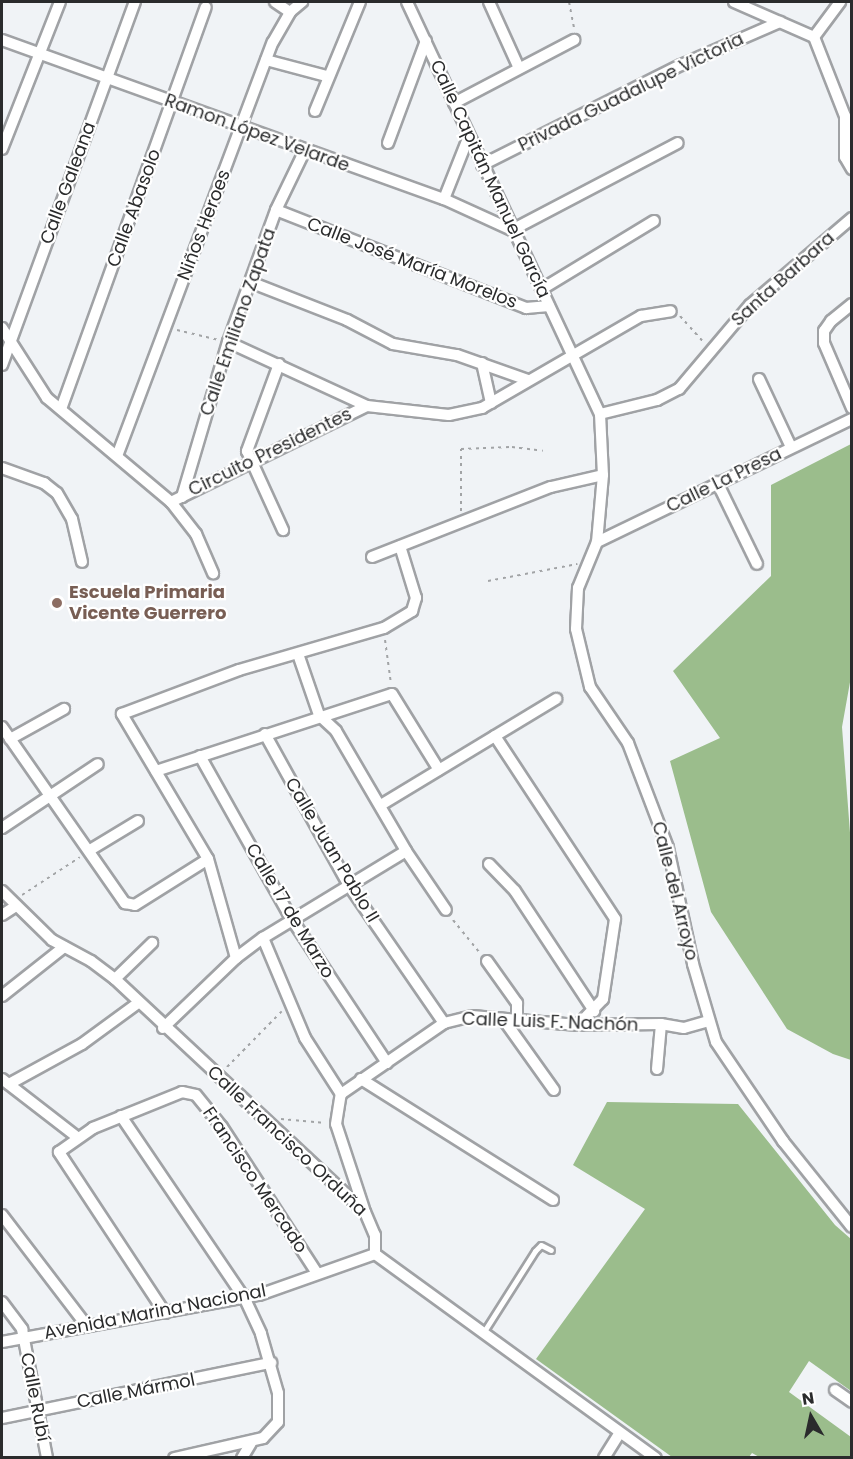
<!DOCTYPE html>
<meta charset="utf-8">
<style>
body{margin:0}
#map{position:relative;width:853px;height:1459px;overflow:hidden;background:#f0f3f6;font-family:Poppins,sans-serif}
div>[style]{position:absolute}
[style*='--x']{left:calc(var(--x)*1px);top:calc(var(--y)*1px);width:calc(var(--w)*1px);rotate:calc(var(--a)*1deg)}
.forest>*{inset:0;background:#9bbd8c}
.path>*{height:2px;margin-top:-1px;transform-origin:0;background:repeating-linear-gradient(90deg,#a2a4a6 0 3px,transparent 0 7.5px)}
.roads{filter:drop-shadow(2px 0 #a0a2a5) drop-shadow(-2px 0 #a0a2a5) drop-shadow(0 2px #a0a2a5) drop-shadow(0 -2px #a0a2a5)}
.service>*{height:5px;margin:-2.5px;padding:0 2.5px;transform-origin:2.5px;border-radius:2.5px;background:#fff}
.minor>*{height:10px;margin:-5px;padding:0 5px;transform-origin:5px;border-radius:5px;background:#fff}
.dots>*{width:16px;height:16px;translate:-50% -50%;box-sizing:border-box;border:3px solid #fff;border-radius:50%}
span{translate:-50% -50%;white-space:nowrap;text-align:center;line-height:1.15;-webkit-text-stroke:4.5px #fff;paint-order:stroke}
.street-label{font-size:18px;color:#2a2b2c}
.education-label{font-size:18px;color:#785e54;font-weight:700}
.left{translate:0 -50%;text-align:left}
.frame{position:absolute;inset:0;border:3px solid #2a2b2c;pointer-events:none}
.north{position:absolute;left:781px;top:1387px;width:60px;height:60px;-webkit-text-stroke:4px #fff;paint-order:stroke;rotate:351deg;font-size:16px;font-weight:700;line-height:24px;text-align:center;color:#2a2b2c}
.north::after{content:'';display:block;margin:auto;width:21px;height:27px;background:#2a2b2c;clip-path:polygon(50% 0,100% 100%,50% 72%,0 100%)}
</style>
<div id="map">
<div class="forest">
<i style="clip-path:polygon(851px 444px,852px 671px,842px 727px,852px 859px,851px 1060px,833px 1054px,787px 1029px,711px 912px,670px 761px,720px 738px,673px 671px,771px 576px,771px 485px)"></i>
<i style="clip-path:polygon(607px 1102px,738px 1104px,835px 1225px,851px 1239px,851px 1391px,809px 1361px,789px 1392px,851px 1437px,851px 1457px,761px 1458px,752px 1453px,749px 1457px,672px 1457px,536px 1359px,645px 1209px,573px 1165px)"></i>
</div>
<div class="path">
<i style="--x:569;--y:2;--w:26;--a:79"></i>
<i style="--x:680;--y:316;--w:36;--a:48"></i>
<i style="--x:177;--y:330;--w:43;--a:13.4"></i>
<i style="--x:461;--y:511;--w:62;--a:-90"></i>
<i style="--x:461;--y:449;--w:51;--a:-2.2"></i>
<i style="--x:512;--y:447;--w:31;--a:7"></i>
<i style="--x:488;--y:581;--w:91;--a:-10.8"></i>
<i style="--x:385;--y:640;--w:44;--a:82.2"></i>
<i style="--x:22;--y:895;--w:69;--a:-33.2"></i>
<i style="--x:453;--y:920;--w:43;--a:50.7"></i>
<i style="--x:227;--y:1067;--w:78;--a:-45.5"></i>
<i style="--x:281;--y:1119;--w:45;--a:5.1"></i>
</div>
<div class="roads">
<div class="service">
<i style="--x:483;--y:1333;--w:97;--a:-57.6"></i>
<i style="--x:535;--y:1251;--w:8;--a:-45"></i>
<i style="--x:541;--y:1245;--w:11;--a:27"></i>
</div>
<div class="minor">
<i style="--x:275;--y:2;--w:18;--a:34"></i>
<i style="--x:407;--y:2;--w:455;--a:64.9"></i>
<i style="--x:600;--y:414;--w:61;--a:87.2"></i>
<i style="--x:603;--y:475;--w:67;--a:95.1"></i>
<i style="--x:597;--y:542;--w:50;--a:112.4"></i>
<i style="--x:578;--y:588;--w:41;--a:92.8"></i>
<i style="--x:576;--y:629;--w:60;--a:76.4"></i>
<i style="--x:590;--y:687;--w:68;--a:55.8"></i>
<i style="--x:628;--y:743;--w:112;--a:69.1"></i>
<i style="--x:668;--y:848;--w:119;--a:77.8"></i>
<i style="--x:693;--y:964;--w:81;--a:73.6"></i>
<i style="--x:716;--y:1042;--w:120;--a:55.9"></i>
<i style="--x:783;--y:1141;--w:110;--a:51.3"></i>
<i style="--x:489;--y:2;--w:72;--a:65.6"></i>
<i style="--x:734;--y:2;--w:87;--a:23.6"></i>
<i style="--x:814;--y:37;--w:85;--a:68.6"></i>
<i style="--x:845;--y:116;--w:41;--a:90"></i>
<i style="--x:845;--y:157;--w:14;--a:60"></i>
<i style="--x:814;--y:37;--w:44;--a:-53.4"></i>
<i style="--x:2;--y:40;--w:470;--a:19.8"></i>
<i style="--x:444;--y:199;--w:75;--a:24.5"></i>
<i style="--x:512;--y:230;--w:187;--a:-27.7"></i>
<i style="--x:266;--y:60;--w:62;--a:14.9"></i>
<i style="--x:454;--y:103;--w:136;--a:-27.7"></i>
<i style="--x:315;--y:111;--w:118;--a:-67.6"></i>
<i style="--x:388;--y:143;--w:109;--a:-69.6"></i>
<i style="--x:2;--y:149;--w:158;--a:-68.5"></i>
<i style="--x:482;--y:165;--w:223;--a:-26.7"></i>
<i style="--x:681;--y:65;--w:108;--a:-23.5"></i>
<i style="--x:444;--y:199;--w:68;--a:-68.4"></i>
<i style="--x:276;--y:210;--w:269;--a:21.4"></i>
<i style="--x:526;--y:308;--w:23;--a:-5"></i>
<i style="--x:250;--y:282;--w:104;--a:21.4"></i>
<i style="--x:347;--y:320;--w:52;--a:27.6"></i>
<i style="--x:393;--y:344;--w:65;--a:9.8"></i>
<i style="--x:457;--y:355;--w:75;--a:19.4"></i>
<i style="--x:542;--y:289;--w:131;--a:-31.3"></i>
<i style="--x:852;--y:304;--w:27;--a:141"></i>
<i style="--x:831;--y:321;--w:12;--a:125"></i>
<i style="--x:824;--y:331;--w:12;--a:90"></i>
<i style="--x:824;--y:343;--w:71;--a:66.7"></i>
<i style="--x:2;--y:328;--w:83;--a:57.3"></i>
<i style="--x:47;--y:398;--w:162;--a:40"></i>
<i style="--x:171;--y:502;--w:41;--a:52"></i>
<i style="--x:196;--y:534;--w:43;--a:66.4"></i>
<i style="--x:228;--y:342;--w:153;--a:24.7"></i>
<i style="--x:482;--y:363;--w:41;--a:77.3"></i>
<i style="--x:279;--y:364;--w:93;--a:110.2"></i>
<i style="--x:247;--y:451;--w:87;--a:65.5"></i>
<i style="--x:2;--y:365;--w:387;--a:-69.9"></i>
<i style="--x:759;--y:379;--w:75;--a:64.8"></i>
<i style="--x:61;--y:409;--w:427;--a:-70.2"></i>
<i style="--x:600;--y:414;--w:59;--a:-13.8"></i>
<i style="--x:657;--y:400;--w:25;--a:-27"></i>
<i style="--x:679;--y:389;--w:110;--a:-49.8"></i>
<i style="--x:750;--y:305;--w:134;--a:-40.5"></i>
<i style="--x:117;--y:456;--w:442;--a:-69.4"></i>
<i style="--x:273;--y:42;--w:34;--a:-60"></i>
<i style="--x:290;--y:12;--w:16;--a:-40"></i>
<i style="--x:2;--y:468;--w:45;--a:19.7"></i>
<i style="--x:44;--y:483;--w:16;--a:38"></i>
<i style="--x:57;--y:493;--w:30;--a:60"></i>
<i style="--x:72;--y:519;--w:44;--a:76.9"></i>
<i style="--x:717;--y:482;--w:91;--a:64"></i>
<i style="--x:182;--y:497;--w:162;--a:-73.5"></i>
<i style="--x:228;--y:342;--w:140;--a:-70"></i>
<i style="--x:276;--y:210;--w:64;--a:-64.2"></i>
<i style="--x:171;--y:502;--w:218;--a:-26.1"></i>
<i style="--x:367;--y:406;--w:82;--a:6.3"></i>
<i style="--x:449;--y:415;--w:34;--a:-12"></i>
<i style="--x:482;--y:408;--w:184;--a:-30.1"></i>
<i style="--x:641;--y:316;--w:30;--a:-9"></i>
<i style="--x:597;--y:542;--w:283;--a:-25.8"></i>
<i style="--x:372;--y:557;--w:192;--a:-21.4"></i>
<i style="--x:551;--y:487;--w:53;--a:-13"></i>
<i style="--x:298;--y:654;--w:65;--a:71"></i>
<i style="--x:319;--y:715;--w:23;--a:43"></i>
<i style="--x:336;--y:731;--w:139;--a:59.7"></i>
<i style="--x:406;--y:851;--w:71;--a:55.9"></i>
<i style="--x:2;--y:727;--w:215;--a:55.1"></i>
<i style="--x:125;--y:903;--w:10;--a:11"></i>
<i style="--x:135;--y:905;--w:86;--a:-32.2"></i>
<i style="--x:265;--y:734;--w:171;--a:61"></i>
<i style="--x:348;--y:884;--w:169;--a:55.4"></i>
<i style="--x:495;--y:736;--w:219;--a:56.7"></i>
<i style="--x:615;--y:919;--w:81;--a:98.5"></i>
<i style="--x:603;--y:999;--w:36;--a:134"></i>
<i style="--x:10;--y:739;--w:62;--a:-29.1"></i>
<i style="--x:200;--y:756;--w:186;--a:60.7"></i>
<i style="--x:291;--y:918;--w:174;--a:56.5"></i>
<i style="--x:156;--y:771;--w:248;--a:-18.1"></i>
<i style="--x:392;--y:694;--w:89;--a:58.3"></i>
<i style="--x:381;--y:805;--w:205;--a:-31.2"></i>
<i style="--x:2;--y:828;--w:115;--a:-33.7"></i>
<i style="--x:90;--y:850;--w:56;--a:-31.1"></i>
<i style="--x:489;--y:864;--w:37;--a:46"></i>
<i style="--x:515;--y:891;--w:144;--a:56.6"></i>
<i style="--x:2;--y:891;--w:70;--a:44.4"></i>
<i style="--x:52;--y:940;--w:44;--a:28.3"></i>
<i style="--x:91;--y:961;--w:30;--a:37"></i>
<i style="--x:115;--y:979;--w:342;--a:43"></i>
<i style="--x:365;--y:1212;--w:25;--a:67"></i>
<i style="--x:375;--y:1235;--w:19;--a:90"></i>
<i style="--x:2;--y:915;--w:17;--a:-33"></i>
<i style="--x:263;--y:938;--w:108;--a:67.2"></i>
<i style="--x:305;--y:1038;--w:67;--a:57.3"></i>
<i style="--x:236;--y:958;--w:103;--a:-105.8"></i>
<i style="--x:208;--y:859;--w:169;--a:-120.7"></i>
<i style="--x:122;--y:714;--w:125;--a:-20.6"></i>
<i style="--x:239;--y:670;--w:151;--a:-16.2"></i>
<i style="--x:384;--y:628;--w:33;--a:-31"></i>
<i style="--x:412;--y:611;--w:14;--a:-73"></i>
<i style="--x:416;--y:598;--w:54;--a:-107.1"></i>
<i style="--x:487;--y:961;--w:52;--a:54.5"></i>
<i style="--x:517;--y:1003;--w:19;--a:90"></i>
<i style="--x:115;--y:979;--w:52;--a:-44.2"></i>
<i style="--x:2;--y:996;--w:79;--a:-38.3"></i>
<i style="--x:504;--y:1020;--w:86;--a:54.5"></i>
<i style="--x:163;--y:1028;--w:101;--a:-43.8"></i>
<i style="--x:236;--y:958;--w:34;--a:-37"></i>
<i style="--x:263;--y:938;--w:167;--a:-31.3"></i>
<i style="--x:657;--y:1069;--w:45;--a:-84.9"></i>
<i style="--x:2;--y:1079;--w:95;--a:37.7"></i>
<i style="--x:361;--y:1079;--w:227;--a:32.2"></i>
<i style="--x:9;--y:1084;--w:83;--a:-28.7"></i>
<i style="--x:82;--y:1044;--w:69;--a:-36.2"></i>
<i style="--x:121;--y:1116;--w:221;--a:55.9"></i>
<i style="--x:245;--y:1299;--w:38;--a:65"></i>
<i style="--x:261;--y:1334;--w:61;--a:73.9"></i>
<i style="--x:278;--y:1393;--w:29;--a:90"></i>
<i style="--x:278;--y:1422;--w:22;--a:133"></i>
<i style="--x:263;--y:1438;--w:91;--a:167.3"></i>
<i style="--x:364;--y:1209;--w:89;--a:-108.2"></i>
<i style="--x:336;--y:1124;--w:30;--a:-81"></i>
<i style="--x:341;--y:1094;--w:125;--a:-34.6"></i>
<i style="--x:444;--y:1023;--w:29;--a:-14"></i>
<i style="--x:472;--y:1016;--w:106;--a:4.9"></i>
<i style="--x:578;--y:1025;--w:83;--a:-0.7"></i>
<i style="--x:661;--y:1024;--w:23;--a:10"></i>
<i style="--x:684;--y:1028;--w:26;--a:-16"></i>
<i style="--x:2;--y:1215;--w:140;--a:52.6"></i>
<i style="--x:375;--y:1254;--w:347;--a:36"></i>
<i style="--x:2;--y:1302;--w:34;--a:53"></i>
<i style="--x:22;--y:1329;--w:131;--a:79"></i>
<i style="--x:165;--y:1313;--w:193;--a:-123.4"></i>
<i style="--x:59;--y:1152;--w:42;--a:-35.2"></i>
<i style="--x:93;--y:1128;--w:96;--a:-22"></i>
<i style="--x:182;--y:1092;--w:14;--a:12"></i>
<i style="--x:196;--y:1095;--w:41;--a:50.9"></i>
<i style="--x:222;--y:1127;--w:173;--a:57"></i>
<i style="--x:2;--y:1342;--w:261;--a:-10.4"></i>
<i style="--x:259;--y:1295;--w:123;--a:-19.5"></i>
<i style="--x:835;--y:1390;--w:21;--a:35"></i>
<i style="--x:2;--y:1418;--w:275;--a:-11.6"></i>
<i style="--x:242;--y:1458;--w:17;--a:-59"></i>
<i style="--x:604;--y:1458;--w:28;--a:-58"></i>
</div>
</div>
<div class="dots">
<i style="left:57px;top:603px;background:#8d6e63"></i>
</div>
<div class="street-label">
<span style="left:631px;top:92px;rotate:-26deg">Privada Guadalupe Victoria</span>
<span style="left:257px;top:133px;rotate:20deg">Ramon López Velarde</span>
<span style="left:490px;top:179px;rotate:65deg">Calle Capitán Manuel García</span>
<span style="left:68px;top:183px;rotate:-70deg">Calle Galeana</span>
<span style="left:134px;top:208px;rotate:-70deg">Calle Abasolo</span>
<span style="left:204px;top:225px;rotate:-69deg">Niños Heroes</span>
<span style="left:412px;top:263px;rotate:21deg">Calle José María Morelos</span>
<span style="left:783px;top:279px;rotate:-42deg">Santa Barbara</span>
<span style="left:238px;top:322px;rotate:-71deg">Calle Emiliano Zapata</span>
<span style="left:270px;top:452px;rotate:-26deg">Circuito Presidentes</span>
<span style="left:724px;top:480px;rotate:-26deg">Calle La Presa</span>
<span style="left:332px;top:850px;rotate:59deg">Calle Juan Pablo II</span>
<span style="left:675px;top:891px;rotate:76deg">Calle del Arroyo</span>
<span style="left:290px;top:911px;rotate:59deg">Calle 17 de Marzo</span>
<span style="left:550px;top:1022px;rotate:2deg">Calle Luis F. Nachón</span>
<span style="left:287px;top:1141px;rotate:43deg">Calle Francisco Orduña</span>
<span style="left:255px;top:1180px;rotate:56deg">Francisco Mercado</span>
<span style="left:155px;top:1312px;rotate:-11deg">Avenida Marina Nacional</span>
<span style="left:136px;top:1391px;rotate:-11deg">Calle Mármol</span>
<span style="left:35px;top:1397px;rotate:79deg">Calle Rubí</span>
</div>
<div class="education-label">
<span class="left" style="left:69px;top:603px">Escuela Primaria<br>Vicente Guerrero</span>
</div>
<div class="frame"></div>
<div class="north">N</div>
</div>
